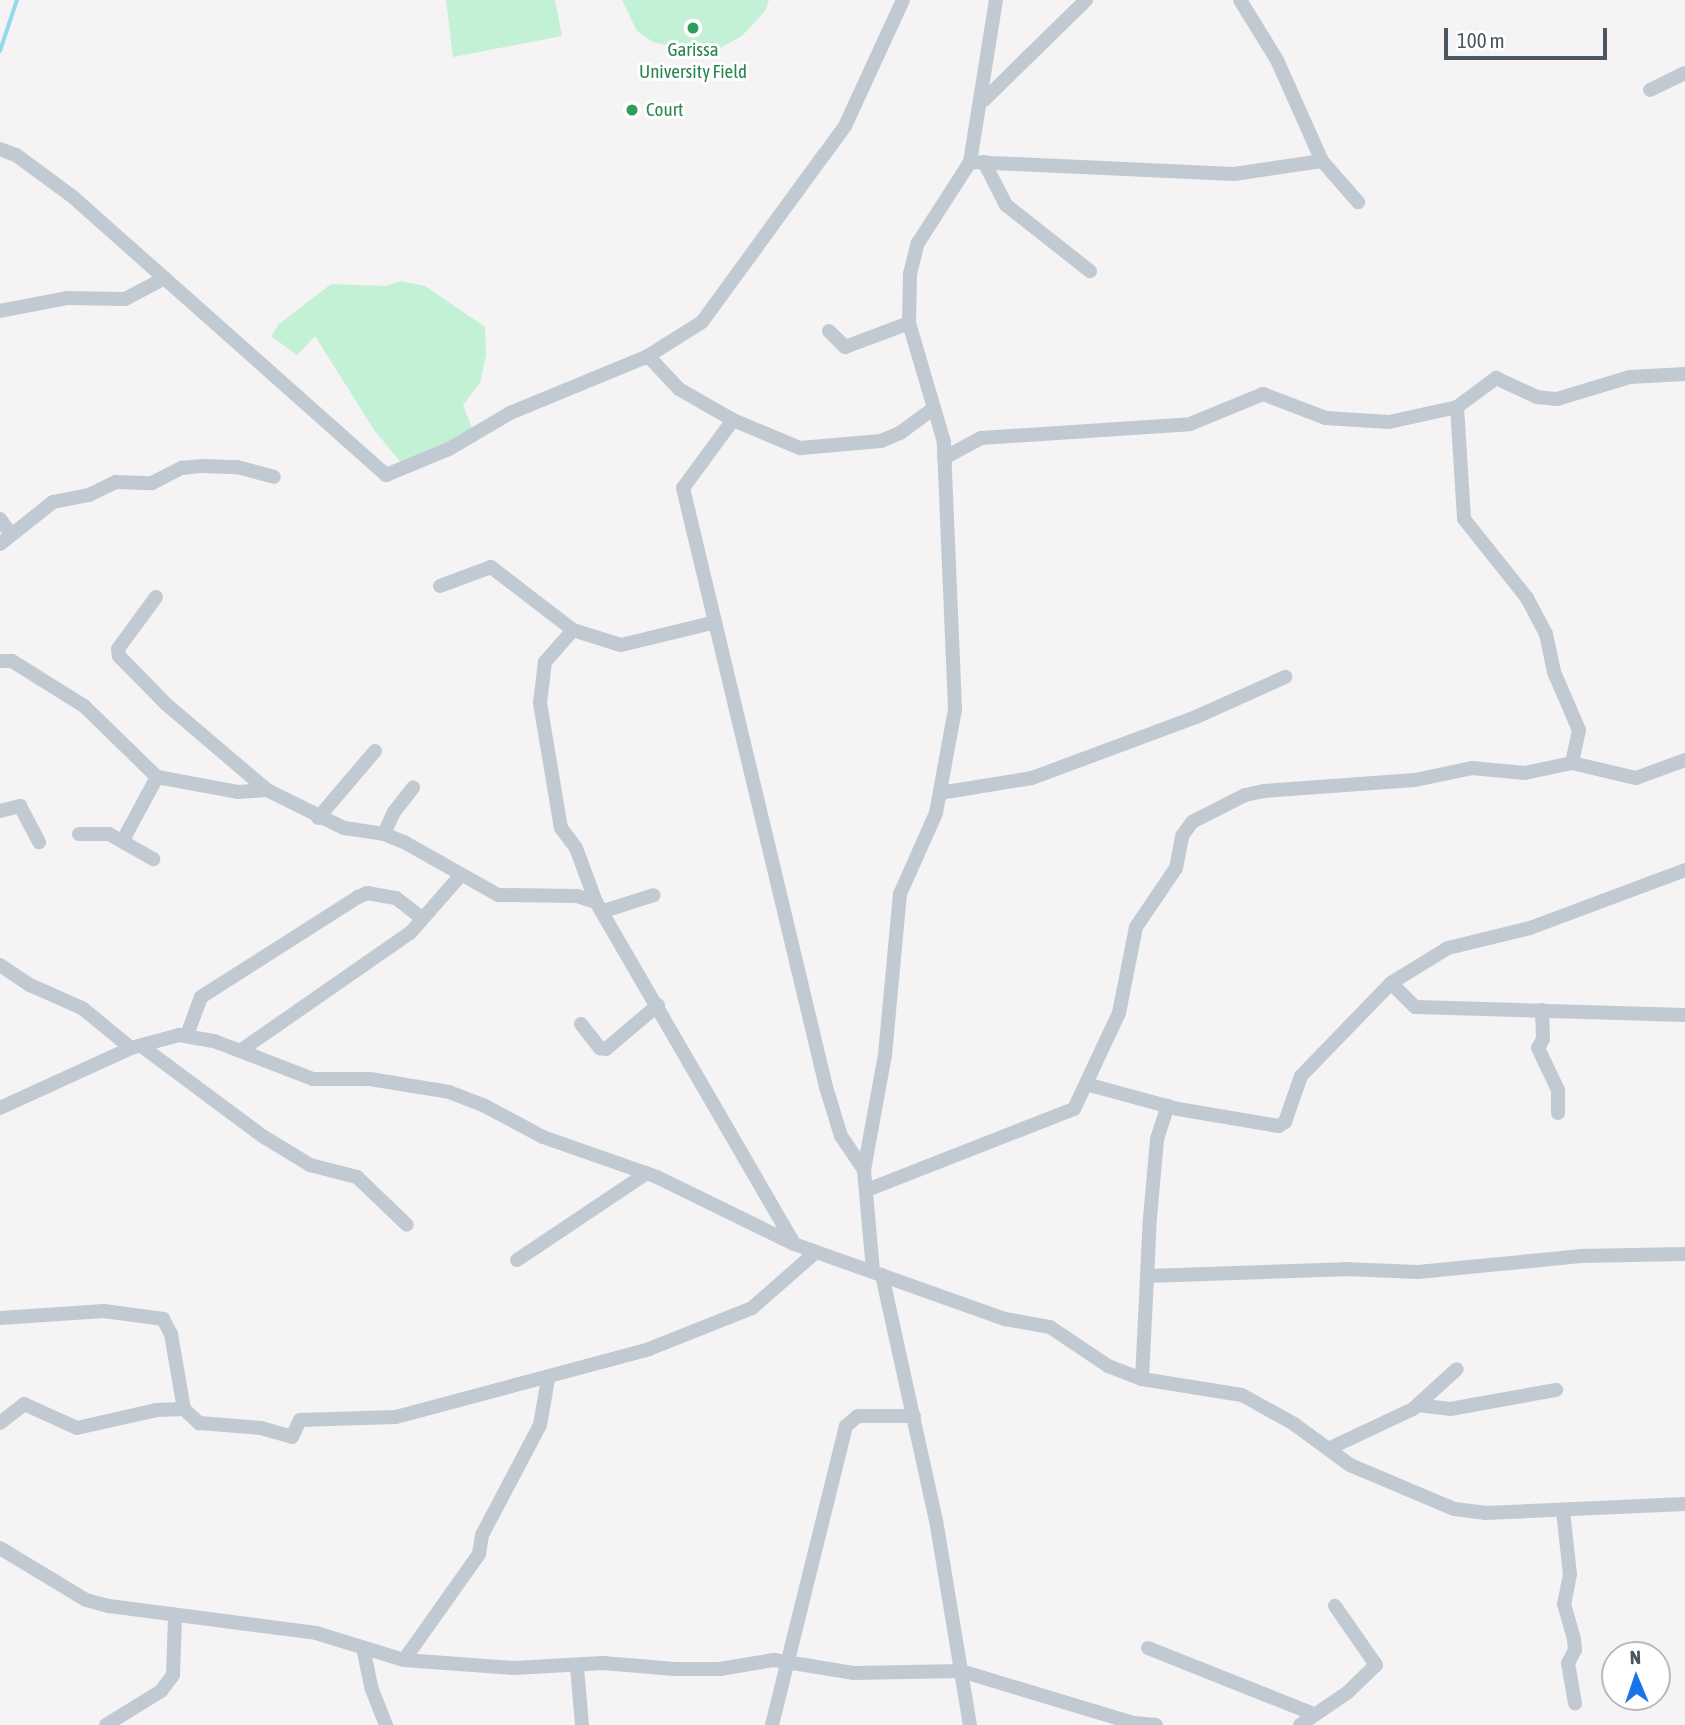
<!DOCTYPE html>
<style>
body{margin:0}
#map{position:relative;width:1685px;height:1725px;overflow:hidden;background:#f5f3f3;font-family:"Asap Condensed",sans-serif}
div>[style]{position:absolute}
[style*='--x']{left:calc(var(--x)*1px);top:calc(var(--y)*1px);width:calc(var(--w)*1px);rotate:calc(var(--a)*1deg)}
.green>*{inset:0;background:#c3f1d5}
.stream>*{height:3.5px;margin:-1.75px;padding:0 1.75px;transform-origin:1.75px;border-radius:1.75px;background:#90daee}
.minor>*{height:14px;margin:-7px;padding:0 7px;transform-origin:7px;border-radius:7px;background:#c1cad2}
.dots>*{width:19px;height:19px;translate:-50% -50%;box-sizing:border-box;border:4px solid #fff;border-radius:50%}
span{translate:-50% -50%;white-space:nowrap;text-align:center;line-height:1.15;-webkit-text-stroke:6px #fff;paint-order:stroke}
.leisure-label{font-size:19px;color:#27864d}
.left{translate:0 -50%;text-align:left}
.north{position:absolute;left:1601px;top:1641px;width:70px;height:70px;box-sizing:border-box;background:#fff;border:2px solid #b7bbc0;border-radius:50%;rotate:358deg;font-size:19px;font-weight:700;line-height:28px;text-align:center;color:#4a5661}
.north::after{content:'';display:block;margin:auto;width:24px;height:32px;background:#1a73e8;clip-path:polygon(50% 0,100% 100%,50% 72%,0 100%)}
.scale{position:absolute;left:1444px;top:28px;width:163px;height:32px;box-sizing:border-box;border:4px solid #4a5661;border-top:0;padding-left:9px;font-size:21px;line-height:24px;white-space:nowrap;color:#4a5661;-webkit-text-stroke:5px #fff;paint-order:stroke}
</style>
<div id="map">
<div class="green">
<i style="clip-path:polygon(446px 0,555px 0,562px 36px,453px 57px)"></i>
<i style="clip-path:polygon(622px 0,769px 0,765px 11px,742px 36px,716px 50px,692px 51px,653px 42px,637px 31px)"></i>
<i style="clip-path:polygon(400px 281px,425px 286px,485px 327px,486px 355px,480px 383px,463px 405px,477px 441px,409px 472px,374px 430px,315px 336px,297px 355px,271px 336px,279px 324px,331px 284px,386px 286px)"></i>
</div>
<div class="stream">
<i style="--x:0;--y:51;--w:54;--a:-71.6"></i>
</div>
<div class="minor">
<i style="--x:1240;--y:0;--w:70;--a:58.3"></i>
<i style="--x:1277;--y:60;--w:111;--a:66"></i>
<i style="--x:1322;--y:161;--w:55;--a:48.7"></i>
<i style="--x:1650;--y:90;--w:39;--a:-26"></i>
<i style="--x:984;--y:100;--w:143;--a:-44.4"></i>
<i style="--x:0;--y:149;--w:17;--a:21"></i>
<i style="--x:16;--y:155;--w:71;--a:36.4"></i>
<i style="--x:73;--y:197;--w:419;--a:41.6"></i>
<i style="--x:386;--y:475;--w:68;--a:-22.4"></i>
<i style="--x:449;--y:449;--w:71;--a:-30.5"></i>
<i style="--x:510;--y:413;--w:149;--a:-22.4"></i>
<i style="--x:648;--y:356;--w:45;--a:46.8"></i>
<i style="--x:679;--y:389;--w:62;--a:29.9"></i>
<i style="--x:733;--y:420;--w:73;--a:22.7"></i>
<i style="--x:800;--y:448;--w:81;--a:-4.9"></i>
<i style="--x:881;--y:441;--w:21;--a:-23"></i>
<i style="--x:900;--y:433;--w:42;--a:-36.3"></i>
<i style="--x:970;--y:162;--w:264;--a:2.6"></i>
<i style="--x:1234;--y:174;--w:89;--a:-8.4"></i>
<i style="--x:984;--y:162;--w:48;--a:62.9"></i>
<i style="--x:1006;--y:205;--w:107;--a:38.2"></i>
<i style="--x:0;--y:311;--w:68;--a:-11"></i>
<i style="--x:67;--y:298;--w:58;--a:1"></i>
<i style="--x:125;--y:299;--w:45;--a:-27.7"></i>
<i style="--x:829;--y:331;--w:23;--a:45"></i>
<i style="--x:845;--y:347;--w:68;--a:-20.6"></i>
<i style="--x:648;--y:356;--w:64;--a:-32.2"></i>
<i style="--x:702;--y:322;--w:207;--a:-53.9"></i>
<i style="--x:824;--y:155;--w:36;--a:-54"></i>
<i style="--x:845;--y:126;--w:139;--a:-65.3"></i>
<i style="--x:1457;--y:407;--w:112;--a:86.4"></i>
<i style="--x:1464;--y:519;--w:101;--a:51.4"></i>
<i style="--x:1527;--y:598;--w:41;--a:62.2"></i>
<i style="--x:1546;--y:634;--w:39;--a:78"></i>
<i style="--x:1554;--y:672;--w:63;--a:66.7"></i>
<i style="--x:1579;--y:730;--w:34;--a:102"></i>
<i style="--x:733;--y:420;--w:84;--a:126.3"></i>
<i style="--x:683;--y:488;--w:616;--a:76.57"></i>
<i style="--x:826;--y:1087;--w:51;--a:73"></i>
<i style="--x:841;--y:1136;--w:41;--a:55.9"></i>
<i style="--x:944;--y:458;--w:42;--a:-28.4"></i>
<i style="--x:981;--y:438;--w:209;--a:-3.8"></i>
<i style="--x:1190;--y:424;--w:79;--a:-22.3"></i>
<i style="--x:1263;--y:394;--w:67;--a:20.9"></i>
<i style="--x:1326;--y:418;--w:63;--a:3.6"></i>
<i style="--x:1389;--y:422;--w:70;--a:-12.4"></i>
<i style="--x:1457;--y:407;--w:49;--a:-36.6"></i>
<i style="--x:1496;--y:378;--w:45;--a:24.9"></i>
<i style="--x:1537;--y:397;--w:20;--a:6"></i>
<i style="--x:1557;--y:399;--w:76;--a:-16.8"></i>
<i style="--x:1630;--y:377;--w:55;--a:-3.1"></i>
<i style="--x:0;--y:519;--w:19;--a:54"></i>
<i style="--x:0;--y:544;--w:68;--a:-38.4"></i>
<i style="--x:53;--y:502;--w:37;--a:-11"></i>
<i style="--x:89;--y:495;--w:30;--a:-26"></i>
<i style="--x:116;--y:482;--w:36;--a:2"></i>
<i style="--x:152;--y:483;--w:34;--a:-27"></i>
<i style="--x:182;--y:468;--w:20;--a:-6"></i>
<i style="--x:202;--y:466;--w:35;--a:2"></i>
<i style="--x:237;--y:467;--w:38;--a:15"></i>
<i style="--x:440;--y:586;--w:54;--a:-20.4"></i>
<i style="--x:491;--y:567;--w:103;--a:37.5"></i>
<i style="--x:573;--y:630;--w:50;--a:17.4"></i>
<i style="--x:621;--y:645;--w:94;--a:-13.6"></i>
<i style="--x:156;--y:597;--w:64;--a:126.2"></i>
<i style="--x:118;--y:649;--w:7;--a:82"></i>
<i style="--x:119;--y:656;--w:67;--a:45.6"></i>
<i style="--x:166;--y:704;--w:133;--a:40.4"></i>
<i style="--x:573;--y:630;--w:43;--a:131.2"></i>
<i style="--x:545;--y:662;--w:41;--a:97"></i>
<i style="--x:540;--y:703;--w:127;--a:80.5"></i>
<i style="--x:561;--y:828;--w:25;--a:53"></i>
<i style="--x:576;--y:848;--w:58;--a:69.7"></i>
<i style="--x:0;--y:661;--w:12;--a:0"></i>
<i style="--x:12;--y:661;--w:85;--a:32"></i>
<i style="--x:84;--y:706;--w:102;--a:44.2"></i>
<i style="--x:157;--y:777;--w:82;--a:10.5"></i>
<i style="--x:238;--y:792;--w:29;--a:-4"></i>
<i style="--x:267;--y:790;--w:86;--a:26.3"></i>
<i style="--x:344;--y:828;--w:40;--a:8.5"></i>
<i style="--x:384;--y:834;--w:22;--a:22"></i>
<i style="--x:404;--y:842;--w:108;--a:29.4"></i>
<i style="--x:498;--y:895;--w:79;--a:0.7"></i>
<i style="--x:577;--y:896;--w:20;--a:18"></i>
<i style="--x:596;--y:902;--w:395;--a:59.9"></i>
<i style="--x:940;--y:793;--w:93;--a:-9.3"></i>
<i style="--x:1032;--y:778;--w:175;--a:-20.4"></i>
<i style="--x:1196;--y:717;--w:98;--a:-24.2"></i>
<i style="--x:0;--y:811;--w:21;--a:-14"></i>
<i style="--x:20;--y:806;--w:41;--a:62.2"></i>
<i style="--x:318;--y:818;--w:88;--a:-49.6"></i>
<i style="--x:79;--y:834;--w:30;--a:0"></i>
<i style="--x:109;--y:834;--w:51;--a:29.6"></i>
<i style="--x:384;--y:834;--w:24;--a:-66"></i>
<i style="--x:394;--y:812;--w:31;--a:-52"></i>
<i style="--x:123;--y:840;--w:72;--a:-61.6"></i>
<i style="--x:604;--y:911;--w:52;--a:-17.7"></i>
<i style="--x:0;--y:965;--w:36;--a:34"></i>
<i style="--x:30;--y:985;--w:57;--a:23.9"></i>
<i style="--x:82;--y:1008;--w:63;--a:39.2"></i>
<i style="--x:1391;--y:983;--w:34;--a:45"></i>
<i style="--x:1415;--y:1007;--w:270;--a:1.7"></i>
<i style="--x:1542;--y:1010;--w:29;--a:88"></i>
<i style="--x:1543;--y:1039;--w:10;--a:119"></i>
<i style="--x:1538;--y:1048;--w:47;--a:64.5"></i>
<i style="--x:1558;--y:1090;--w:23;--a:90"></i>
<i style="--x:581;--y:1024;--w:31;--a:52"></i>
<i style="--x:600;--y:1048;--w:6;--a:9"></i>
<i style="--x:606;--y:1049;--w:68;--a:-40.2"></i>
<i style="--x:187;--y:1035;--w:40;--a:-69.8"></i>
<i style="--x:201;--y:997;--w:186;--a:-32.5"></i>
<i style="--x:358;--y:897;--w:10;--a:-24"></i>
<i style="--x:367;--y:893;--w:29;--a:10"></i>
<i style="--x:396;--y:898;--w:33;--a:38"></i>
<i style="--x:144;--y:1048;--w:149;--a:36.6"></i>
<i style="--x:264;--y:1137;--w:54;--a:31.3"></i>
<i style="--x:310;--y:1165;--w:49;--a:14.3"></i>
<i style="--x:357;--y:1177;--w:69;--a:43.8"></i>
<i style="--x:240;--y:1051;--w:208;--a:-34.8"></i>
<i style="--x:411;--y:932;--w:74;--a:-48.8"></i>
<i style="--x:1086;--y:1084;--w:95;--a:15.2"></i>
<i style="--x:1178;--y:1109;--w:102;--a:9.6"></i>
<i style="--x:1279;--y:1126;--w:7;--a:-34"></i>
<i style="--x:1285;--y:1122;--w:49;--a:-70.8"></i>
<i style="--x:1301;--y:1076;--w:129;--a:-45.9"></i>
<i style="--x:1391;--y:983;--w:67;--a:-31.6"></i>
<i style="--x:1448;--y:948;--w:84;--a:-13.7"></i>
<i style="--x:1530;--y:928;--w:165;--a:-20.5"></i>
<i style="--x:0;--y:1108;--w:144;--a:-24.6"></i>
<i style="--x:131;--y:1048;--w:50;--a:-15.2"></i>
<i style="--x:179;--y:1035;--w:36;--a:10"></i>
<i style="--x:214;--y:1041;--w:106;--a:21"></i>
<i style="--x:313;--y:1079;--w:57;--a:0"></i>
<i style="--x:370;--y:1079;--w:80;--a:9.3"></i>
<i style="--x:449;--y:1092;--w:39;--a:21"></i>
<i style="--x:485;--y:1106;--w:66;--a:28.1"></i>
<i style="--x:543;--y:1137;--w:121;--a:19.3"></i>
<i style="--x:657;--y:1177;--w:153;--a:26.1"></i>
<i style="--x:794;--y:1244;--w:224;--a:19.6"></i>
<i style="--x:1005;--y:1319;--w:46;--a:10.1"></i>
<i style="--x:1050;--y:1327;--w:70;--a:33.9"></i>
<i style="--x:1108;--y:1366;--w:36;--a:21"></i>
<i style="--x:1142;--y:1379;--w:101;--a:9.1"></i>
<i style="--x:1242;--y:1395;--w:60;--a:29.1"></i>
<i style="--x:1294;--y:1424;--w:69;--a:36.2"></i>
<i style="--x:1350;--y:1465;--w:113;--a:22.9"></i>
<i style="--x:1454;--y:1509;--w:31;--a:7"></i>
<i style="--x:1485;--y:1513;--w:200;--a:-2.6"></i>
<i style="--x:867;--y:1190;--w:222;--a:-21.4"></i>
<i style="--x:1074;--y:1109;--w:106;--a:-64.9"></i>
<i style="--x:1119;--y:1013;--w:88;--a:-78.8"></i>
<i style="--x:1136;--y:927;--w:71;--a:-55.9"></i>
<i style="--x:1176;--y:868;--w:33;--a:-79"></i>
<i style="--x:1182;--y:836;--w:17;--a:-54"></i>
<i style="--x:1192;--y:822;--w:59;--a:-27"></i>
<i style="--x:1245;--y:795;--w:19;--a:-12"></i>
<i style="--x:1264;--y:791;--w:151;--a:-4.2"></i>
<i style="--x:1415;--y:780;--w:58;--a:-11.9"></i>
<i style="--x:1472;--y:768;--w:53;--a:5.4"></i>
<i style="--x:1525;--y:773;--w:48;--a:-12"></i>
<i style="--x:1572;--y:763;--w:66;--a:13.2"></i>
<i style="--x:1636;--y:778;--w:52;--a:-20.2"></i>
<i style="--x:517;--y:1260;--w:156;--a:-33.8"></i>
<i style="--x:873;--y:1271;--w:101;--a:-95.1"></i>
<i style="--x:864;--y:1170;--w:117;--a:-79.7"></i>
<i style="--x:885;--y:1055;--w:162;--a:-84.7"></i>
<i style="--x:900;--y:894;--w:89;--a:-66"></i>
<i style="--x:936;--y:813;--w:106;--a:-79.6"></i>
<i style="--x:955;--y:709;--w:267;--a:-92.4"></i>
<i style="--x:944;--y:442;--w:124;--a:-106.4"></i>
<i style="--x:909;--y:323;--w:49;--a:-88.8"></i>
<i style="--x:910;--y:274;--w:32;--a:-76"></i>
<i style="--x:918;--y:243;--w:96;--a:-57.3"></i>
<i style="--x:970;--y:162;--w:164;--a:-80.9"></i>
<i style="--x:882;--y:1275;--w:251;--a:77.6"></i>
<i style="--x:936;--y:1520;--w:208;--a:80.6"></i>
<i style="--x:1148;--y:1276;--w:196;--a:-2"></i>
<i style="--x:1344;--y:1269;--w:74;--a:2.3"></i>
<i style="--x:1418;--y:1272;--w:163;--a:-5.6"></i>
<i style="--x:1580;--y:1256;--w:105;--a:-1.1"></i>
<i style="--x:0;--y:1318;--w:104;--a:-3.9"></i>
<i style="--x:104;--y:1311;--w:60;--a:7.7"></i>
<i style="--x:163;--y:1319;--w:17;--a:62"></i>
<i style="--x:171;--y:1334;--w:76;--a:80.2"></i>
<i style="--x:1142;--y:1379;--w:161;--a:-87.2"></i>
<i style="--x:1150;--y:1218;--w:79;--a:-84.9"></i>
<i style="--x:1157;--y:1139;--w:35;--a:-72"></i>
<i style="--x:1418;--y:1405;--w:32;--a:7"></i>
<i style="--x:1450;--y:1409;--w:108;--a:-10.2"></i>
<i style="--x:0;--y:1423;--w:31;--a:-38"></i>
<i style="--x:24;--y:1404;--w:58;--a:24.4"></i>
<i style="--x:77;--y:1428;--w:81;--a:-12.8"></i>
<i style="--x:156;--y:1410;--w:28;--a:-2"></i>
<i style="--x:184;--y:1409;--w:21;--a:43"></i>
<i style="--x:199;--y:1423;--w:62;--a:4.6"></i>
<i style="--x:261;--y:1428;--w:32;--a:16"></i>
<i style="--x:292;--y:1437;--w:19;--a:-65"></i>
<i style="--x:300;--y:1420;--w:96;--a:-1.8"></i>
<i style="--x:396;--y:1417;--w:262;--a:-15"></i>
<i style="--x:649;--y:1349;--w:111;--a:-21.7"></i>
<i style="--x:752;--y:1308;--w:85;--a:-41.2"></i>
<i style="--x:1328;--y:1449;--w:94;--a:-25.2"></i>
<i style="--x:1413;--y:1409;--w:59;--a:-42.3"></i>
<i style="--x:1563;--y:1511;--w:63;--a:83.7"></i>
<i style="--x:1570;--y:1574;--w:31;--a:101"></i>
<i style="--x:1564;--y:1604;--w:36;--a:74"></i>
<i style="--x:1574;--y:1639;--w:11;--a:85"></i>
<i style="--x:1575;--y:1650;--w:15;--a:118"></i>
<i style="--x:1568;--y:1663;--w:41;--a:80.1"></i>
<i style="--x:0;--y:1548;--w:100;--a:31.2"></i>
<i style="--x:86;--y:1600;--w:24;--a:15"></i>
<i style="--x:109;--y:1606;--w:209;--a:7.4"></i>
<i style="--x:316;--y:1633;--w:92;--a:17.1"></i>
<i style="--x:404;--y:1660;--w:110;--a:4.2"></i>
<i style="--x:514;--y:1668;--w:89;--a:-3.2"></i>
<i style="--x:603;--y:1663;--w:72;--a:4.8"></i>
<i style="--x:675;--y:1669;--w:45;--a:0"></i>
<i style="--x:720;--y:1669;--w:55;--a:-9.5"></i>
<i style="--x:774;--y:1660;--w:80;--a:9.3"></i>
<i style="--x:853;--y:1673;--w:108;--a:-1.1"></i>
<i style="--x:961;--y:1671;--w:180;--a:16.8"></i>
<i style="--x:1133;--y:1723;--w:23;--a:5"></i>
<i style="--x:363;--y:1648;--w:40;--a:78"></i>
<i style="--x:371;--y:1687;--w:41;--a:68.5"></i>
<i style="--x:1148;--y:1648;--w:179;--a:21.7"></i>
<i style="--x:404;--y:1660;--w:130;--a:-54.7"></i>
<i style="--x:479;--y:1554;--w:19;--a:-81"></i>
<i style="--x:482;--y:1535;--w:124;--a:-62.2"></i>
<i style="--x:540;--y:1425;--w:47;--a:-80.1"></i>
<i style="--x:577;--y:1667;--w:58;--a:85.1"></i>
<i style="--x:106;--y:1725;--w:65;--a:-31.7"></i>
<i style="--x:161;--y:1691;--w:20;--a:-53"></i>
<i style="--x:173;--y:1675;--w:58;--a:-88"></i>
<i style="--x:772;--y:1725;--w:308;--a:-76.1"></i>
<i style="--x:846;--y:1426;--w:16;--a:-40"></i>
<i style="--x:858;--y:1416;--w:56;--a:0"></i>
<i style="--x:1300;--y:1725;--w:58;--a:-34.5"></i>
<i style="--x:1348;--y:1692;--w:39;--a:-44"></i>
<i style="--x:1376;--y:1665;--w:72;--a:-124.8"></i>
</div>
<div class="dots">
<i style="left:693px;top:28px;background:#2e9e5b"></i>
<i style="left:632px;top:110px;background:#2e9e5b"></i>
</div>
<div class="leisure-label">
<span style="left:693px;top:61px">Garissa<br>University Field</span>
<span class="left" style="left:646px;top:110px">Court</span>
</div>
<div class="north">N</div>
<div class="scale">100 m</div>
</div>
